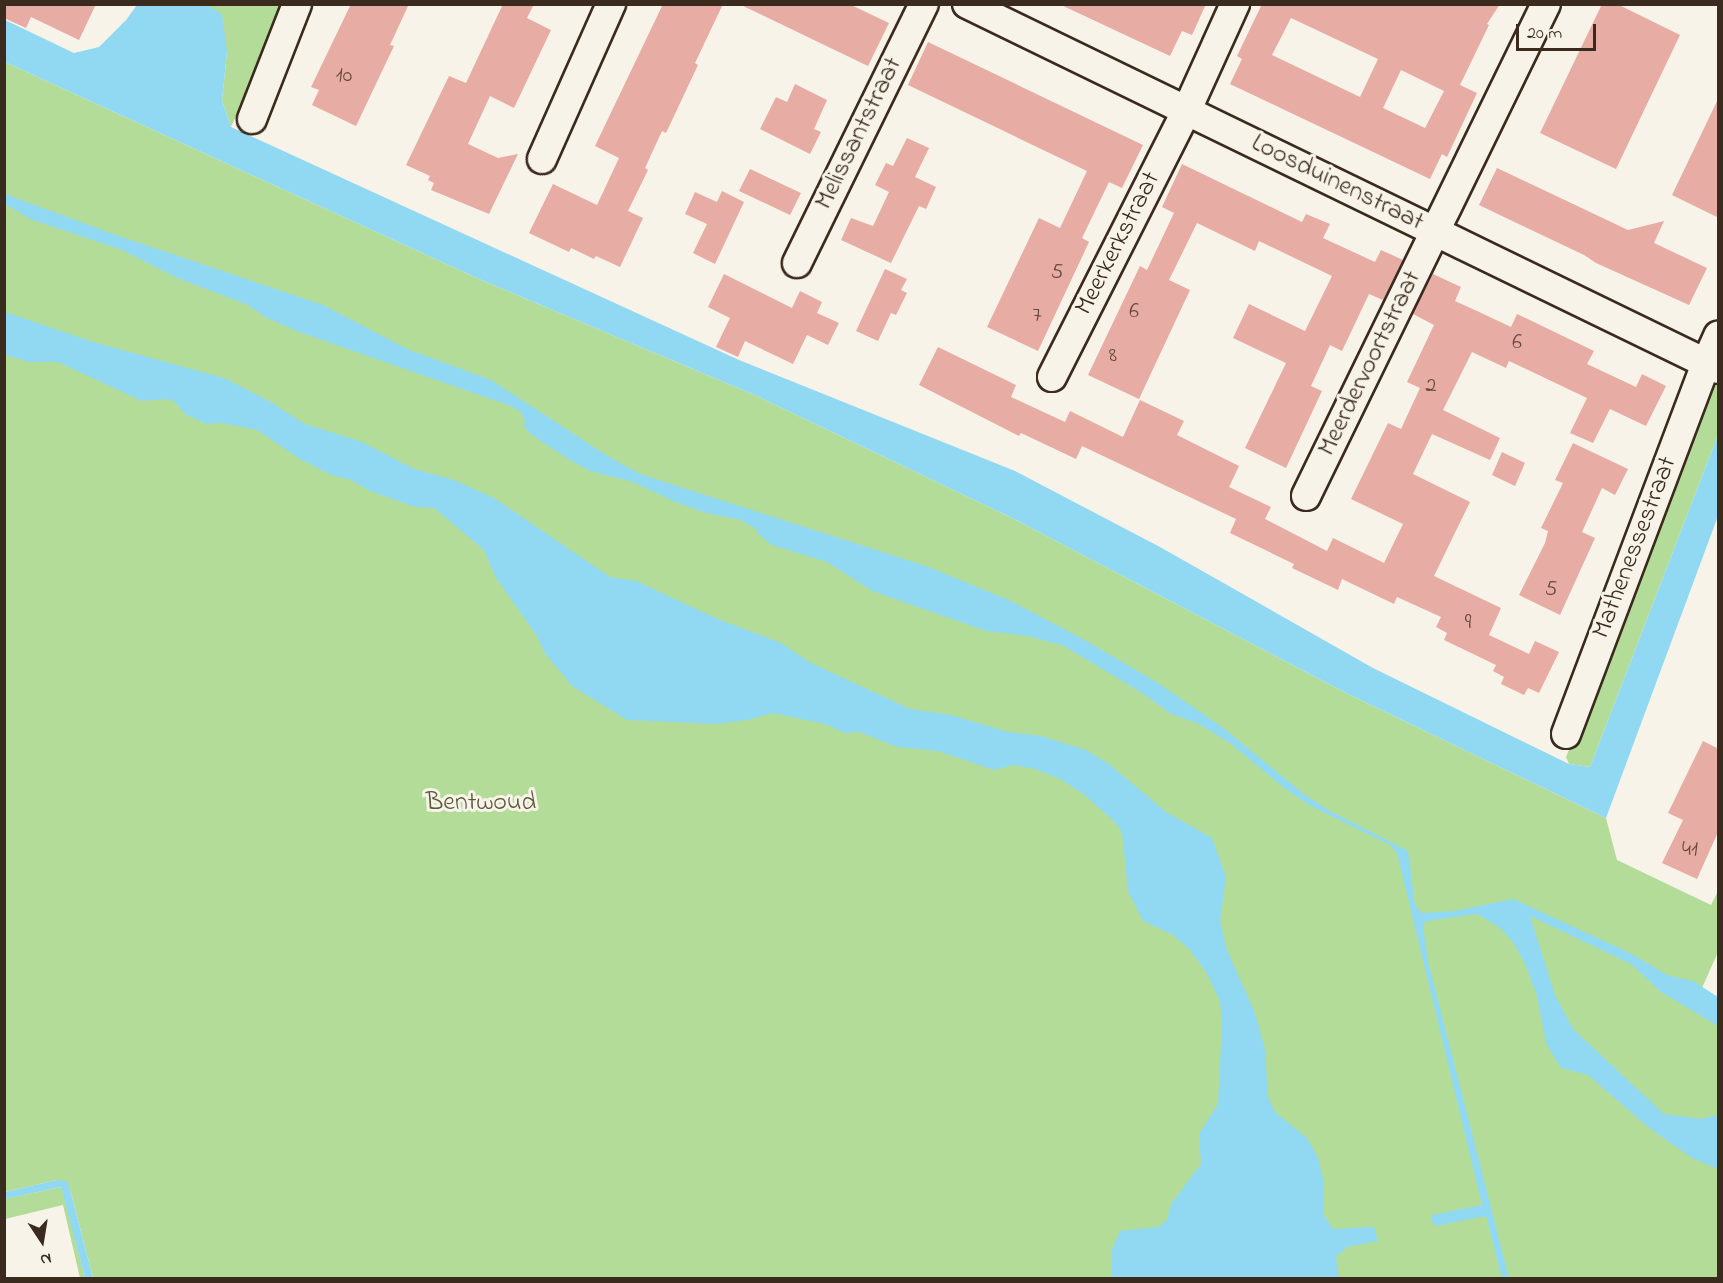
<!DOCTYPE html>
<style>
body{margin:0}
#map{position:relative;width:1723px;height:1283px;overflow:hidden;background:#f7f3e8;font-family:"Indie Flower",sans-serif}
div>[style]{position:absolute}
[style*='--x']{left:calc(var(--x)*1px);top:calc(var(--y)*1px);width:calc(var(--w)*1px);rotate:calc(var(--a)*1deg)}
.green>*{inset:0;background:#b2dc98}
.water>*{inset:0;background:#91d9f3}
.building>*{inset:0;background:#e7aca4}
.roads{filter:drop-shadow(2px 0 #3b2a1e) drop-shadow(-2px 0 #3b2a1e) drop-shadow(0 2px #3b2a1e) drop-shadow(0 -2px #3b2a1e)}
.minor>*{height:28px;margin:-14px;padding:0 14px;transform-origin:14px;border-radius:14px;background:#f7f3e8}
span{translate:-50% -50%;white-space:nowrap;text-align:center;line-height:1.15;-webkit-text-stroke:6px #f7f3e8;paint-order:stroke}
.number-label{font-size:22px;color:#664a40}
.number-label span{-webkit-text-stroke-width:0}
.street-label{font-size:26px;color:#3b2a1e}
.park-label{font-size:26px;color:#59563c}
.frame{position:absolute;inset:0;border:6px solid #3b2a1e;pointer-events:none}
.north{position:absolute;left:12px;top:1211px;width:60px;height:60px;-webkit-text-stroke:4px #f7f3e8;paint-order:stroke;rotate:168deg;font-size:16px;font-weight:700;line-height:24px;text-align:center;color:#3b2a1e}
.north::after{content:'';display:block;margin:auto;width:21px;height:27px;background:#3b2a1e;clip-path:polygon(50% 0,100% 100%,50% 72%,0 100%)}
.scale{position:absolute;left:1516px;top:24px;width:80px;height:27px;box-sizing:border-box;border:3px solid #3b2a1e;border-top:0;padding-left:8px;font-size:18px;line-height:21px;white-space:nowrap;color:#3b2a1e;-webkit-text-stroke:4px #f7f3e8;paint-order:stroke}
</style>
<div id="map">
<div class="green">
<i style="clip-path:polygon(207px 5px,284px 5px,285px 10px,231px 127px,222px 100px,227px 52px)"></i>
<i style="clip-path:polygon(5px 62px,479px 279px,757px 396px,1012px 518px,1348px 694px,1606px 818px,1617px 860px,1711px 905px,1718px 891px,1718px 952px,1702px 988px,1696px 984px,1718px 1014px,1718px 1278px,93px 1278px,71px 1193px,57px 1180px,5px 1192px)"></i>
<i style="clip-path:polygon(1712px 383px,1718px 385px,1718px 435px,1590px 767px,1569px 764px,1566px 757px)"></i>
<i style="clip-path:polygon(61px 1187px,63px 1190px,85px 1278px,80px 1278px,63px 1205px,5px 1219px,4px 1199px)"></i>
</div>
<div class="water">
<i style="clip-path:polygon(137px 5px,207px 5px,222px 14px,227px 52px,222px 100px,231px 127px,739px 360px,1015px 471px,1160px 547px,1373px 668px,1569px 764px,1590px 767px,1718px 435px,1718px 516px,1606px 818px,1348px 694px,1012px 518px,757px 396px,479px 279px,5px 62px,5px 20px,74px 53px,99px 47px,126px 20px)"></i>
<i style="clip-path:polygon(5px 194px,116px 235px,323px 305px,407px 349px,491px 380px,606px 455px,640px 474px,926px 566px,1011px 601px,1083px 639px,1158px 683px,1222px 727px,1305px 795px,1330px 811px,1408px 851px,1415px 905px,1422px 913px,1455px 911px,1513px 899px,1630px 953px,1667px 975px,1693px 981px,1718px 997px,1718px 1026px,1661px 992px,1631px 964px,1530px 916px,1555px 995px,1573px 1029px,1664px 1114px,1701px 1119px,1718px 1115px,1718px 1169px,1692px 1158px,1648px 1127px,1588px 1075px,1561px 1068px,1546px 1043px,1537px 996px,1525px 964px,1513px 942px,1499px 927px,1477px 914px,1427px 921px,1423px 925px,1428px 961px,1509px 1278px,1502px 1278px,1486px 1216px,1435px 1226px,1431px 1220px,1432px 1215px,1482px 1205px,1397px 853px,1390px 845px,1311px 806px,1284px 788px,1230px 743px,1197px 723px,1171px 714px,1142px 693px,1064px 646px,1028px 636px,986px 631px,872px 591px,827px 562px,772px 545px,758px 534px,757px 530px,741px 520px,706px 513px,673px 501px,633px 482px,590px 471px,568px 459px,532px 435px,524px 427px,525px 421px,521px 412px,511px 406px,299px 332px,265px 317px,248px 305px,177px 278px,122px 250px,30px 219px,5px 204px)"></i>
<i style="clip-path:polygon(5px 312px,93px 342px,224px 378px,269px 401px,305px 424px,362px 442px,414px 469px,454px 480px,494px 498px,610px 577px,636px 581px,720px 620px,781px 643px,809px 662px,910px 709px,951px 715px,1008px 732px,1041px 736px,1086px 750px,1109px 764px,1166px 812px,1212px 838px,1226px 877px,1220px 921px,1227px 950px,1255px 1013px,1265px 1049px,1268px 1097px,1275px 1112px,1307px 1138px,1318px 1158px,1324px 1183px,1324px 1215px,1333px 1229px,1374px 1227px,1378px 1241px,1347px 1247px,1336px 1257px,1339px 1278px,1111px 1278px,1112px 1250px,1120px 1231px,1158px 1227px,1167px 1220px,1171px 1204px,1201px 1164px,1199px 1134px,1218px 1104px,1222px 1025px,1220px 1001px,1206px 972px,1189px 949px,1173px 935px,1143px 921px,1128px 891px,1122px 832px,1114px 821px,1082px 793px,1060px 779px,1035px 769px,1013px 765px,994px 770px,938px 751px,897px 747px,859px 732px,845px 733px,825px 724px,773px 713px,747px 720px,716px 724px,627px 720px,572px 686px,544px 652px,537px 636px,496px 578px,484px 550px,434px 508px,415px 507px,370px 491px,351px 480px,331px 475px,300px 459px,257px 430px,221px 423px,207px 424px,185px 414px,175px 402px,167px 399px,142px 401px,58px 362px,28px 362px,6px 355px)"></i>
<i style="clip-path:polygon(57px 1180px,67px 1181px,71px 1193px,93px 1278px,85px 1278px,61px 1187px,5px 1199px,5px 1192px)"></i>
</div>
<div class="building">
<i style="clip-path:polygon(6px 4px,96px 4px,79px 40px,31px 17px,26px 28px,4px 18px)"></i>
<i style="clip-path:polygon(351px 4px,409px 4px,390px 45px,394px 46px,356px 126px,312px 105px,319px 90px,311px 87px)"></i>
<i style="clip-path:polygon(503px 4px,534px 4px,527px 18px,551px 30px,514px 108px,490px 96px,468px 144px,498px 158px,518px 154px,489px 214px,431px 190px,434px 183px,428px 180px,430px 176px,406px 165px,449px 76px,466px 83px)"></i>
<i style="clip-path:polygon(663px 4px,723px 4px,695px 63px,698px 65px,666px 133px,662px 131px,645px 168px,648px 170px,628px 211px,643px 218px,620px 267px,596px 256px,594px 259px,571px 248px,569px 252px,529px 233px,553px 184px,597px 205px,619px 158px,595px 146px)"></i>
<i style="clip-path:polygon(739px 4px,849px 4px,889px 23px,868px 66px)"></i>
<i style="clip-path:polygon(1059px 4px,1206px 4px,1192px 35px,1182px 31px,1170px 56px)"></i>
<i style="clip-path:polygon(evenodd,1262px 4px,1500px 4px,1487px 24px,1489px 25px,1460px 85px,1477px 93px,1447px 157px,1442px 154px,1430px 179px,1230px 84px,1242px 59px,1237px 56px,1262px 4px,1291px 18px,1378px 59px,1360px 97px,1272px 55px,1291px 18px,1262px 4px,1401px 70px,1444px 91px,1425px 128px,1383px 108px,1401px 70px)"></i>
<i style="clip-path:polygon(1602px 4px,1617px 4px,1680px 35px,1616px 169px,1540px 133px)"></i>
<i style="clip-path:polygon(928px 42px,1143px 145px,1122px 188px,1109px 182px,1082px 238px,1089px 242px,1038px 351px,987px 327px,1039px 218px,1060px 228px,1087px 171px,908px 85px)"></i>
<i style="clip-path:polygon(795px 84px,827px 100px,814px 129px,821px 132px,810px 154px,760px 129px,776px 97px,787px 102px)"></i>
<i style="clip-path:polygon(1719px 97px,1719px 218px,1672px 195px)"></i>
<i style="clip-path:polygon(907px 138px,929px 148px,915px 177px,936px 187px,926px 209px,919px 206px,891px 263px,841px 240px,851px 218px,873px 226px,889px 192px,875px 185px,886px 163px,893px 166px)"></i>
<i style="clip-path:polygon(1182px 164px,1302px 222px,1306px 214px,1330px 224px,1323px 238px,1375px 262px,1381px 250px,1403px 260px,1383px 300px,1369px 294px,1342px 351px,1330px 345px,1311px 386px,1322px 391px,1286px 468px,1245px 448px,1286px 363px,1233px 338px,1249px 304px,1305px 331px,1332px 276px,1259px 241px,1255px 251px,1197px 223px,1169px 280px,1190px 290px,1139px 399px,1088px 375px,1140px 266px,1147px 270px,1174px 213px,1162px 207px)"></i>
<i style="clip-path:polygon(1497px 168px,1628px 230px,1664px 221px,1654px 243px,1707px 268px,1689px 305px,1596px 263px,1584px 255px,1479px 205px)"></i>
<i style="clip-path:polygon(750px 169px,801px 193px,790px 215px,739px 191px)"></i>
<i style="clip-path:polygon(722px 191px,744px 202px,715px 264px,693px 253px,707px 224px,685px 214px,695px 192px,717px 202px)"></i>
<i style="clip-path:polygon(885px 269px,907px 279px,901px 290px,907px 293px,896px 315px,891px 313px,878px 341px,856px 331px)"></i>
<i style="clip-path:polygon(724px 274px,792px 308px,800px 291px,822px 302px,817px 313px,839px 323px,828px 345px,807px 335px,793px 364px,745px 341px,738px 357px,716px 347px,730px 318px,708px 307px)"></i>
<i style="clip-path:polygon(1433px 274px,1461px 287px,1455px 301px,1477px 311px,1511px 327px,1517px 314px,1594px 351px,1587px 364px,1636px 387px,1642px 374px,1666px 386px,1646px 426px,1610px 409px,1593px 443px,1570px 433px,1587px 398px,1509px 361px,1506px 368px,1472px 352px,1443px 410px,1500px 438px,1490px 460px,1432px 434px,1413px 474px,1470px 502px,1434px 576px,1501px 608px,1489px 635px,1529px 654px,1535px 641px,1559px 652px,1539px 693px,1528px 688px,1524px 695px,1501px 684px,1504px 677px,1493px 671px,1496px 665px,1444px 640px,1447px 633px,1436px 627px,1441px 617px,1397px 597px,1394px 604px,1342px 579px,1338px 590px,1292px 568px,1294px 564px,1230px 533px,1236px 519px,1082px 446px,1076px 459px,1021px 433px,1019px 436px,919px 385px,938px 347px,1016px 385px,1011px 397px,1065px 422px,1070px 411px,1123px 437px,1140px 400px,1184px 421px,1177px 435px,1239px 466px,1229px 487px,1271px 507px,1265px 519px,1327px 551px,1333px 538px,1384px 563px,1403px 524px,1351px 499px,1388px 423px,1401px 429px,1420px 388px,1407px 382px,1434px 325px,1413px 314px)"></i>
<i style="clip-path:polygon(1573px 443px,1628px 469px,1615px 495px,1602px 488px,1582px 532px,1595px 538px,1560px 615px,1519px 595px,1545px 543px,1548px 531px,1541px 528px,1563px 483px,1555px 480px)"></i>
<i style="clip-path:polygon(1502px 452px,1525px 463px,1515px 486px,1492px 475px)"></i>
<i style="clip-path:polygon(1703px 741px,1719px 749px,1719px 830px,1697px 879px,1662px 863px,1683px 820px,1668px 813px)"></i>
</div>
<div class="roads">
<div class="minor">
<i style="--x:967;--y:4;--w:835;--a:25.92"></i>
<i style="--x:252;--y:119;--w:123;--a:-68.6"></i>
<i style="--x:542;--y:159;--w:170;--a:-66"></i>
<i style="--x:797;--y:263;--w:288;--a:-63.9"></i>
<i style="--x:1052;--y:377;--w:297;--a:-63.2"></i>
<i style="--x:1186;--y:112;--w:119;--a:-65.6"></i>
<i style="--x:1306;--y:496;--w:547;--a:-64"></i>
<i style="--x:1566;--y:734;--w:397;--a:-69.3"></i>
<i style="--x:1706;--y:363;--w:30;--a:-66"></i>
</div>
</div>
<div class="number-label">
<span style="left:344px;top:77px">10</span>
<span style="left:1057px;top:274px">5</span>
<span style="left:1134px;top:313px">6</span>
<span style="left:1037px;top:317px">7</span>
<span style="left:1517px;top:344px">6</span>
<span style="left:1113px;top:357px">8</span>
<span style="left:1431px;top:387px">2</span>
<span style="left:1551px;top:591px">5</span>
<span style="left:1468px;top:624px">9</span>
<span style="left:1690px;top:851px">41</span>
</div>
<div class="street-label">
<span style="left:860px;top:134px;rotate:-64deg">Melissantstraat</span>
<span style="left:1337px;top:184px;rotate:26deg">Loosduinenstraat</span>
<span style="left:1119px;top:244px;rotate:-63deg">Meerkerkstraat</span>
<span style="left:1371px;top:364px;rotate:-64deg">Meerdervoortstraat</span>
<span style="left:1636px;top:548px;rotate:-69deg">Mathenessestraat</span>
</div>
<div class="park-label">
<span style="left:481px;top:804px">Bentwoud</span>
</div>
<div class="frame"></div>
<div class="north">N</div>
<div class="scale">20 m</div>
</div>
